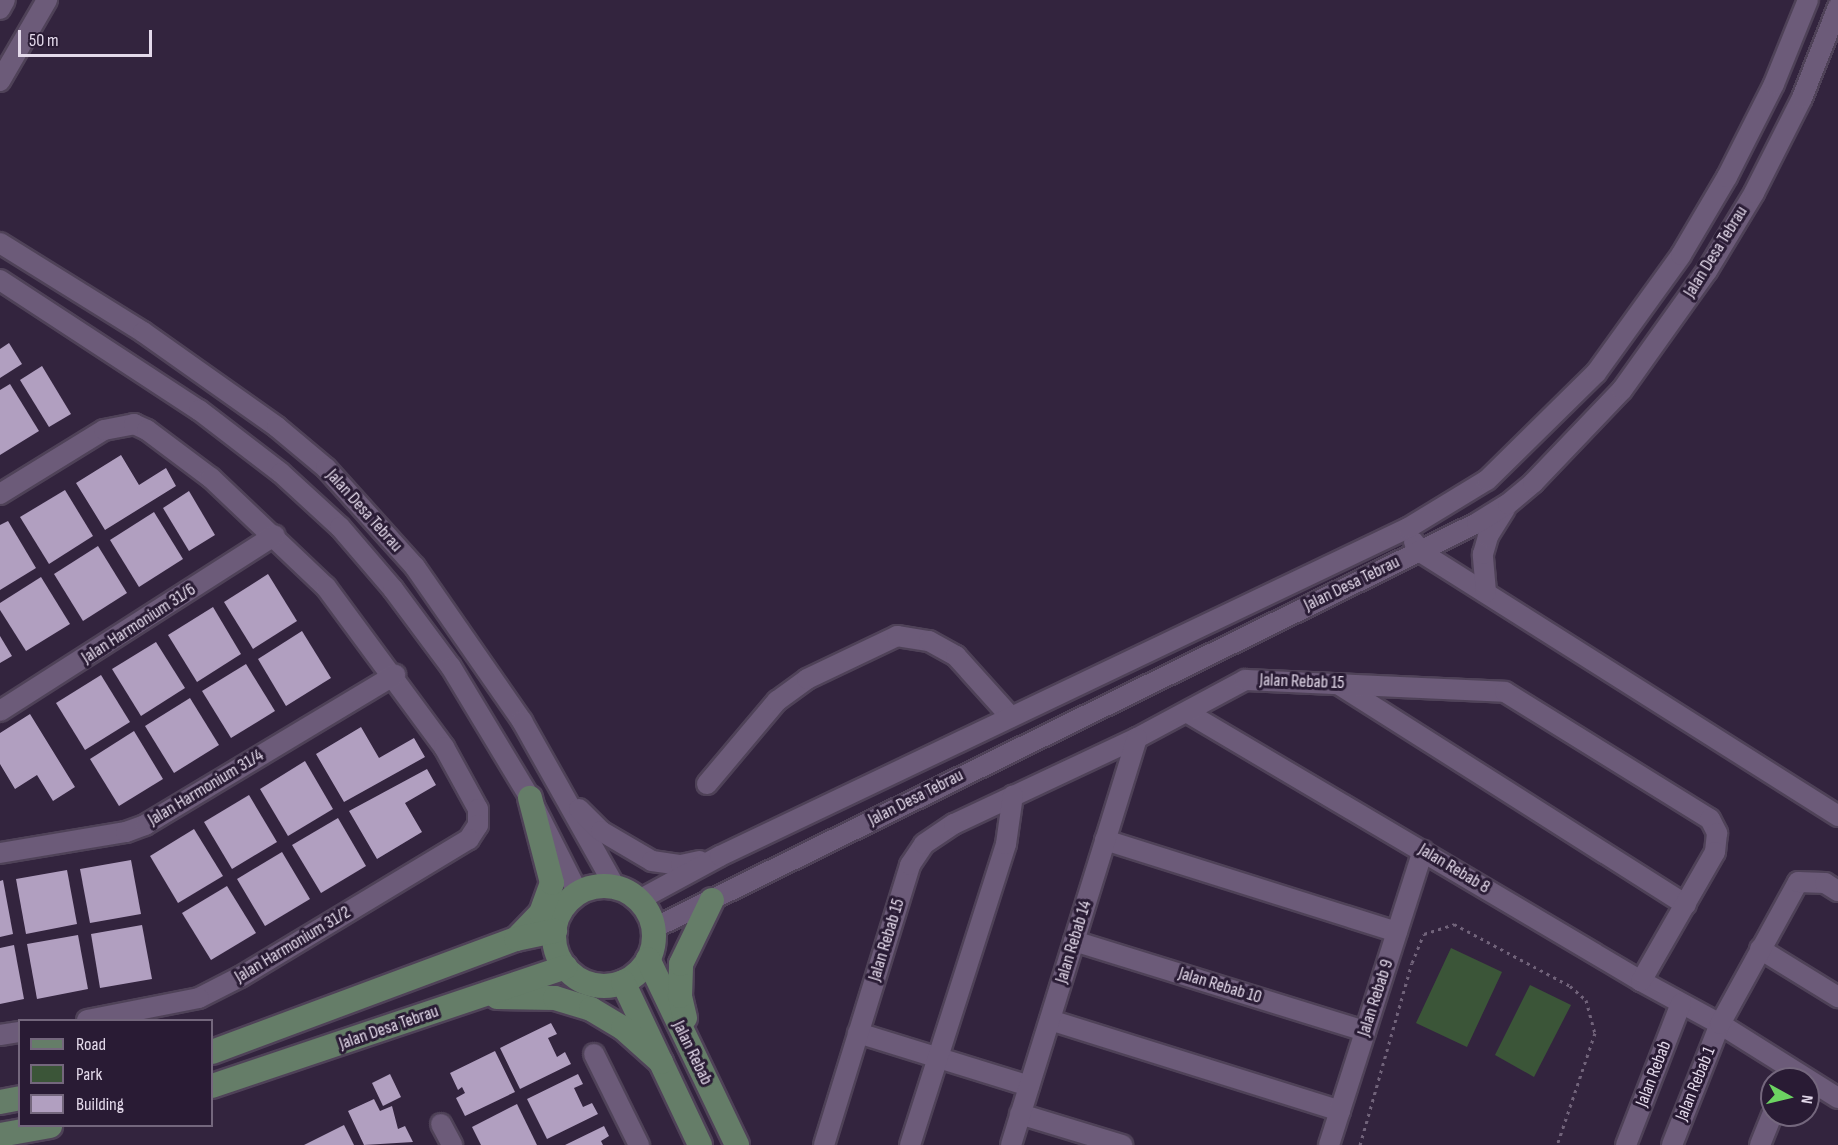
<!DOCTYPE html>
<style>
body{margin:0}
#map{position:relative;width:1838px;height:1145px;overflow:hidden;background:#33243e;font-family:"Sofia Sans Condensed",sans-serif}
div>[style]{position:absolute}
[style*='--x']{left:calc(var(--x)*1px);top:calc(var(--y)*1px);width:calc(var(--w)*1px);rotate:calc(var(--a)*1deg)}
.green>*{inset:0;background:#3b5538}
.building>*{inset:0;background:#b19fc0}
.path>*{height:3px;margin-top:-1.5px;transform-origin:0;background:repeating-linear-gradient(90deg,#71637a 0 3px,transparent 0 7.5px)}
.roads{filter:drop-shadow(2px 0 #4f4258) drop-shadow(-2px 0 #4f4258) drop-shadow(0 2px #4f4258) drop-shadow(0 -2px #4f4258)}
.minor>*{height:20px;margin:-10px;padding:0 10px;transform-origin:10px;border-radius:10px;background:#6c5b79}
.major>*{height:24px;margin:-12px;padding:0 12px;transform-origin:12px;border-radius:12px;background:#657d68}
.major>.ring{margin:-12px;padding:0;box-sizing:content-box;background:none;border:24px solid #657d68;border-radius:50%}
span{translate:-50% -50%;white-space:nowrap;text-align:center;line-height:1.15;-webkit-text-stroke:6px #291b34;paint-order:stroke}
.street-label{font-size:18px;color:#e4daeb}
.legend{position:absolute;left:18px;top:1019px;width:195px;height:108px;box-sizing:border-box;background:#291b34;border:2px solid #74677d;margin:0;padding:8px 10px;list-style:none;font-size:18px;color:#e4daeb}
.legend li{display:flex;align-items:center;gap:12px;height:30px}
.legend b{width:30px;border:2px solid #74677d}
.north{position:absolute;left:1760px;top:1067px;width:60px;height:60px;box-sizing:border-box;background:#291b34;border:2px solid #74677d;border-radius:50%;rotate:98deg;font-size:16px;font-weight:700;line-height:24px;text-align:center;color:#e4daeb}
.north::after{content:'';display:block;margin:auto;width:21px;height:27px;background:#6cd362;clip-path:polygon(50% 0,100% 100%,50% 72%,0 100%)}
.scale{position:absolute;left:18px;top:30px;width:134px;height:27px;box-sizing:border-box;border:3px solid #e4daeb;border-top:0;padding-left:8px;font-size:18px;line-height:21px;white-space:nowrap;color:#e4daeb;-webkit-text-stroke:4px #291b34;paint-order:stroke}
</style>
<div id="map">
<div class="green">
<i style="clip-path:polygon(1451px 948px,1502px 972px,1467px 1047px,1416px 1023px)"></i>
<i style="clip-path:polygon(1530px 985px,1571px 1005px,1534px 1077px,1495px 1055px)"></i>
</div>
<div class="building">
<i style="clip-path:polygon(9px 343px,22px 364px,0 378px,0 349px)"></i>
<i style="clip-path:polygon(42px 366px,71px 414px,49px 427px,20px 380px)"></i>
<i style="clip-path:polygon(10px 384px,39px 431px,0 455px,0 390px)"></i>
<i style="clip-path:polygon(121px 455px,139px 485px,166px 468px,176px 486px,105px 530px,76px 483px)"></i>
<i style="clip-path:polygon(65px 490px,93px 536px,49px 564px,20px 517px)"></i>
<i style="clip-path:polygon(189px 491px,215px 535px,189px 551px,163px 508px)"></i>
<i style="clip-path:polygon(154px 512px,183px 559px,139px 587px,110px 540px)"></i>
<i style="clip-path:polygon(8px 521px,36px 568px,0 590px,0 525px)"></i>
<i style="clip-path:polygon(98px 546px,127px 593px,83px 621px,54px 574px)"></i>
<i style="clip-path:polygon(268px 574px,297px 621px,253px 649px,224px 602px)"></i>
<i style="clip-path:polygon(41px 577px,70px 624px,26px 651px,0 610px,0 603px)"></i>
<i style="clip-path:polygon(213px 607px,241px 654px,197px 682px,168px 635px)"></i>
<i style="clip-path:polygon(302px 631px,331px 678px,286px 706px,258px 659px)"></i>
<i style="clip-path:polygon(0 636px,12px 656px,0 663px)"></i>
<i style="clip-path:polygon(156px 642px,185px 688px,141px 716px,112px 669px)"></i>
<i style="clip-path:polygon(246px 664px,275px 711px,231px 738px,202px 691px)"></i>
<i style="clip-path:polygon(101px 675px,130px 722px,85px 750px,56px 703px)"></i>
<i style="clip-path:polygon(190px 698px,219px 745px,174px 773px,145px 726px)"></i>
<i style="clip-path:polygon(30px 714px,75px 787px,53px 801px,37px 775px,15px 789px,0 764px,0 733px)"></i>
<i style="clip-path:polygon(361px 727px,379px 758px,414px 738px,425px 757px,344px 802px,316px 754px)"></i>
<i style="clip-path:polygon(134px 731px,163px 779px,119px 806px,90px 759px)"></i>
<i style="clip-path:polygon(305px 761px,333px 809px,288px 836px,260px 789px)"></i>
<i style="clip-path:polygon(427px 769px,436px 785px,405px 803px,422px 832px,377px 859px,349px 811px)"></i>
<i style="clip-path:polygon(249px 795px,277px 842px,232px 869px,204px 822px)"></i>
<i style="clip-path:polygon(338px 818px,366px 866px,321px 893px,292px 845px)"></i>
<i style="clip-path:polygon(194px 829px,223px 876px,178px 903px,150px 856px)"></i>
<i style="clip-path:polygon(282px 852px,310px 899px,265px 926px,237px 879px)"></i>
<i style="clip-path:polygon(131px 860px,141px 914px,90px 923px,80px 869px)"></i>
<i style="clip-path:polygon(67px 870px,77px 924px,26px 934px,16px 879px)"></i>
<i style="clip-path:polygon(3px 880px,13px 934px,0 937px,0 881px)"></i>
<i style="clip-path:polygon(227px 886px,256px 933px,211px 960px,182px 913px)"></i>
<i style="clip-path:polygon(142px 925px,152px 979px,100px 988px,91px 934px)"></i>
<i style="clip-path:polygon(78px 935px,88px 989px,37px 999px,27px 944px)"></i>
<i style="clip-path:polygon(14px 945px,24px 999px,0 1004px,0 948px)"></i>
<i style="clip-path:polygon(551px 1023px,557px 1034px,548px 1038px,557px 1057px,565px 1052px,571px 1064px,520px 1089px,500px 1048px)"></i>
<i style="clip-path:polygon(495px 1051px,515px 1092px,465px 1116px,456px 1098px,465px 1093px,462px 1087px,458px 1090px,450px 1073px)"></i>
<i style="clip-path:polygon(390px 1074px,401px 1097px,383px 1106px,372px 1083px)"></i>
<i style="clip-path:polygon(578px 1074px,583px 1084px,574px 1088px,583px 1107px,592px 1103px,598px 1114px,547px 1139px,527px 1099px)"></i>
<i style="clip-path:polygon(374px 1099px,380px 1111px,392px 1106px,398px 1129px,405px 1126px,413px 1142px,364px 1145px,348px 1111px)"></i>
<i style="clip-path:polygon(517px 1104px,537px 1145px,481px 1145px,472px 1127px)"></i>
<i style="clip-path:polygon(344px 1125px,354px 1145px,304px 1145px)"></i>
<i style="clip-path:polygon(604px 1126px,609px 1136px,601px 1141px,603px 1145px,565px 1145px)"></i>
</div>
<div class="path">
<i style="--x:1360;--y:1145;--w:189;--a:-74.1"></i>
<i style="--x:1412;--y:963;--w:31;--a:-68"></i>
<i style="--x:1424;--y:934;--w:32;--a:-18"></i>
<i style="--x:1454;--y:924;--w:132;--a:28.1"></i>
<i style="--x:1570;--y:986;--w:21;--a:41"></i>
<i style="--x:1586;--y:1000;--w:34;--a:75"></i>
<i style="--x:1595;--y:1033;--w:118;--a:108.7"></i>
</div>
<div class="roads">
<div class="minor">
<i style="--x:0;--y:9;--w:10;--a:-61"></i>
<i style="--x:0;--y:81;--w:94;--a:-59.9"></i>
<i style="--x:0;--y:243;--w:168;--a:31.9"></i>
<i style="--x:143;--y:332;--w:164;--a:35.3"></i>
<i style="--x:277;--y:427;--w:64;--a:39.9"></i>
<i style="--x:326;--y:468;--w:133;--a:48"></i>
<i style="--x:415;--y:567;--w:188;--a:55.2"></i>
<i style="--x:522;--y:721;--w:190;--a:60.7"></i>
<i style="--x:0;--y:280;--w:238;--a:33.2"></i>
<i style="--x:199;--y:410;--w:103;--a:37.5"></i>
<i style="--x:281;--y:473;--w:80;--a:42.5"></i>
<i style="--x:340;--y:527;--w:82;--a:49.5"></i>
<i style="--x:393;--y:589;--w:97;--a:53.4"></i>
<i style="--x:451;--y:667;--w:153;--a:58.9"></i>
<i style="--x:530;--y:798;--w:106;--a:63.2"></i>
<i style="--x:0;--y:494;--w:122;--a:-31.6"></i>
<i style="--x:104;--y:430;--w:31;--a:-11"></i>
<i style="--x:134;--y:424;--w:14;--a:25"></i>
<i style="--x:147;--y:430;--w:80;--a:36.9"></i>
<i style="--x:211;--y:478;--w:158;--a:43.5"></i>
<i style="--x:326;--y:587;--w:199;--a:53.6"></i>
<i style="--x:444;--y:747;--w:71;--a:61.3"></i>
<i style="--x:478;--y:809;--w:16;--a:90"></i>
<i style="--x:478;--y:825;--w:17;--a:123"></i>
<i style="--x:469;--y:839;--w:267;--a:148.9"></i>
<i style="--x:240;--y:977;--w:46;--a:152.9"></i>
<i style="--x:199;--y:998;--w:114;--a:168.9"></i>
<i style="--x:1414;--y:542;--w:10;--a:61"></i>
<i style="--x:1419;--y:551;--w:496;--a:32.3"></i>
<i style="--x:1486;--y:592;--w:38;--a:-95"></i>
<i style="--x:1483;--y:554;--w:19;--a:-74"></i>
<i style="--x:1488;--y:536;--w:32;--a:-58"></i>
<i style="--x:1338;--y:684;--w:412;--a:32.4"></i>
<i style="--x:0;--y:711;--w:326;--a:-32.6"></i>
<i style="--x:1188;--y:713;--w:526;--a:30.61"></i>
<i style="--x:1641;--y:981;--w:90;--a:28.6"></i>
<i style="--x:1720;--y:1024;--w:139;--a:32.1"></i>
<i style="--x:707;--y:784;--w:109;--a:-49.9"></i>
<i style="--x:777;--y:701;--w:37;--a:-36"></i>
<i style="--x:807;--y:679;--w:100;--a:-25.5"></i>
<i style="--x:897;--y:636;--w:32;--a:9"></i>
<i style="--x:929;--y:641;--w:31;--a:29"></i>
<i style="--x:956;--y:656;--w:82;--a:48"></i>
<i style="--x:579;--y:809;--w:31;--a:45"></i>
<i style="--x:601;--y:831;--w:59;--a:30.5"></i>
<i style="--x:652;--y:861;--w:29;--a:8"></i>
<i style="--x:681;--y:865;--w:19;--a:-12"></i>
<i style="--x:1105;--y:840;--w:306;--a:17.5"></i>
<i style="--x:0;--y:853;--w:128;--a:-9.5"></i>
<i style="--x:126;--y:832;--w:20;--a:-20"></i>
<i style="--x:145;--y:825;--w:292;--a:-31"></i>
<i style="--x:639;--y:900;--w:92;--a:-28.5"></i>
<i style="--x:720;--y:856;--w:762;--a:-25.49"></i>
<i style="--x:1408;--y:528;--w:92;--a:-31.3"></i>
<i style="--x:1487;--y:480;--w:153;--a:-44.5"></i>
<i style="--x:1596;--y:373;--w:145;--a:-54.2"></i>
<i style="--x:1681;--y:255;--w:91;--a:-59.5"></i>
<i style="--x:1727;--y:177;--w:104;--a:-63.2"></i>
<i style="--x:1774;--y:84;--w:91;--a:-68"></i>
<i style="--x:654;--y:928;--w:917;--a:-26.2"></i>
<i style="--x:1477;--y:523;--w:36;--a:-32"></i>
<i style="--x:1508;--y:504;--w:33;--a:-40"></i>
<i style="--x:1533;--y:483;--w:129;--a:-46.3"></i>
<i style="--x:1622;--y:390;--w:146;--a:-54.5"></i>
<i style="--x:1707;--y:271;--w:91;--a:-58.9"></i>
<i style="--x:1754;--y:193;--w:106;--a:-63.2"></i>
<i style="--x:1802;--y:98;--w:98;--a:-68.4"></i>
<i style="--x:1074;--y:941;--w:305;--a:17.2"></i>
<i style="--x:1760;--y:949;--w:92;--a:31.6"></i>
<i style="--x:1050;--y:1020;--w:304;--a:17.4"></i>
<i style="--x:858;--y:1033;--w:179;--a:17.2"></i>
<i style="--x:0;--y:1035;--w:20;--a:-9"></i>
<i style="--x:594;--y:1054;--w:102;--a:63.7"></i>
<i style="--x:1020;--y:1114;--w:107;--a:16.9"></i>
<i style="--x:441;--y:1124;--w:24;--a:62"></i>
<i style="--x:824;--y:1145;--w:293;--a:-72.9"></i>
<i style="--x:910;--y:865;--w:25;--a:-56"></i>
<i style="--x:924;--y:844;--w:36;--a:-34"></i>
<i style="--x:954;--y:824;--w:202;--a:-25.2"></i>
<i style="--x:1137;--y:738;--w:123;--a:-28.2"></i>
<i style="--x:1245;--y:680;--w:260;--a:2.6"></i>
<i style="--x:1505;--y:692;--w:241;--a:31.8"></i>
<i style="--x:1710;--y:819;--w:16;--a:63"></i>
<i style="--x:1717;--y:833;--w:19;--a:96"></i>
<i style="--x:1715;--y:852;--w:149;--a:119.8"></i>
<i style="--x:910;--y:1145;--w:316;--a:-72.3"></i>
<i style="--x:1006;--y:844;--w:49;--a:-81.9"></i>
<i style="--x:1011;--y:1145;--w:426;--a:-72.8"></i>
<i style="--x:1329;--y:1145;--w:309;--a:-72.3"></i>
<i style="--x:1626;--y:1145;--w:152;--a:-68.8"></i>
<i style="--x:1672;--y:1145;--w:130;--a:-68.4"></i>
<i style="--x:1720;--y:1024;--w:162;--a:-61.2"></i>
<i style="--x:1798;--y:882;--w:27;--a:2"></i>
<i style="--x:1825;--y:883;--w:15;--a:32"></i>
<i style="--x:1760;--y:1145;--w:32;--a:-68"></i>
</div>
<div class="major">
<i class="ring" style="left:554px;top:886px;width:76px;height:76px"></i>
<i style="--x:516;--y:939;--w:36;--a:-46"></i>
<i style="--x:541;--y:913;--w:32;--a:-70"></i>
<i style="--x:552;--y:883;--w:88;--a:-104.5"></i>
<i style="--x:648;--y:959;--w:206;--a:64.4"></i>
<i style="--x:623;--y:982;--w:180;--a:64.7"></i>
<i style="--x:497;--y:997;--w:58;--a:1"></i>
<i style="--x:555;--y:998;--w:38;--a:17"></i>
<i style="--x:591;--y:1009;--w:37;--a:31"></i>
<i style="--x:623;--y:1028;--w:51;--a:41.8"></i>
<i style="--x:685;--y:1018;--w:23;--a:-103"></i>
<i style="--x:680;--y:996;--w:32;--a:-88"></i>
<i style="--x:681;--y:964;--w:71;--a:-64.2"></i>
<i style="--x:212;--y:1052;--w:324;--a:-20.4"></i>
<i style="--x:516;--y:939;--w:40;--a:-12"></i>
<i style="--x:212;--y:1086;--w:373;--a:-18.6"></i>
<i style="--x:0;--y:1102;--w:20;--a:-11"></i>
<i style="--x:0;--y:1135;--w:51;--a:-10.2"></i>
</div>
</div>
<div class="street-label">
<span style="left:1716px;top:252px;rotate:-58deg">Jalan Desa Tebrau</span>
<span style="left:364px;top:511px;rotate:48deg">Jalan Desa Tebrau</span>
<span style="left:1352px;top:584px;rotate:-26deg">Jalan Desa Tebrau</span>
<span style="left:139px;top:624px;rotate:-33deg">Jalan Harmonium 31/6</span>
<span style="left:1302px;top:682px;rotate:2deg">Jalan Rebab 15</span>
<span style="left:206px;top:788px;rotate:-31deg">Jalan Harmonium 31/4</span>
<span style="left:916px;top:798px;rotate:-27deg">Jalan Desa Tebrau</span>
<span style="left:1454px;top:869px;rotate:31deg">Jalan Rebab 8</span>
<span style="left:887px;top:940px;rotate:-73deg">Jalan Rebab 15</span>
<span style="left:1074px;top:942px;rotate:-73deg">Jalan Rebab 14</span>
<span style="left:293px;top:945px;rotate:-31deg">Jalan Harmonium 31/2</span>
<span style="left:1220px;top:986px;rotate:17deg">Jalan Rebab 10</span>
<span style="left:1376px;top:998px;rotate:-72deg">Jalan Rebab 9</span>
<span style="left:389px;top:1028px;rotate:-19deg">Jalan Desa Tebrau</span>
<span style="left:692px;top:1053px;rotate:64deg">Jalan Rebab</span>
<span style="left:1654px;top:1074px;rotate:-69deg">Jalan Rebab</span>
<span style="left:1696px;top:1084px;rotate:-68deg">Jalan Rebab 1</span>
</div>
<ul class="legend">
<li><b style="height:8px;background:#657d68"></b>Road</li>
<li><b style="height:16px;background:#3b5538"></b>Park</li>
<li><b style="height:16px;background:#b19fc0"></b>Building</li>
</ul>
<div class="north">N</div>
<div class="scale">50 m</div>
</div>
